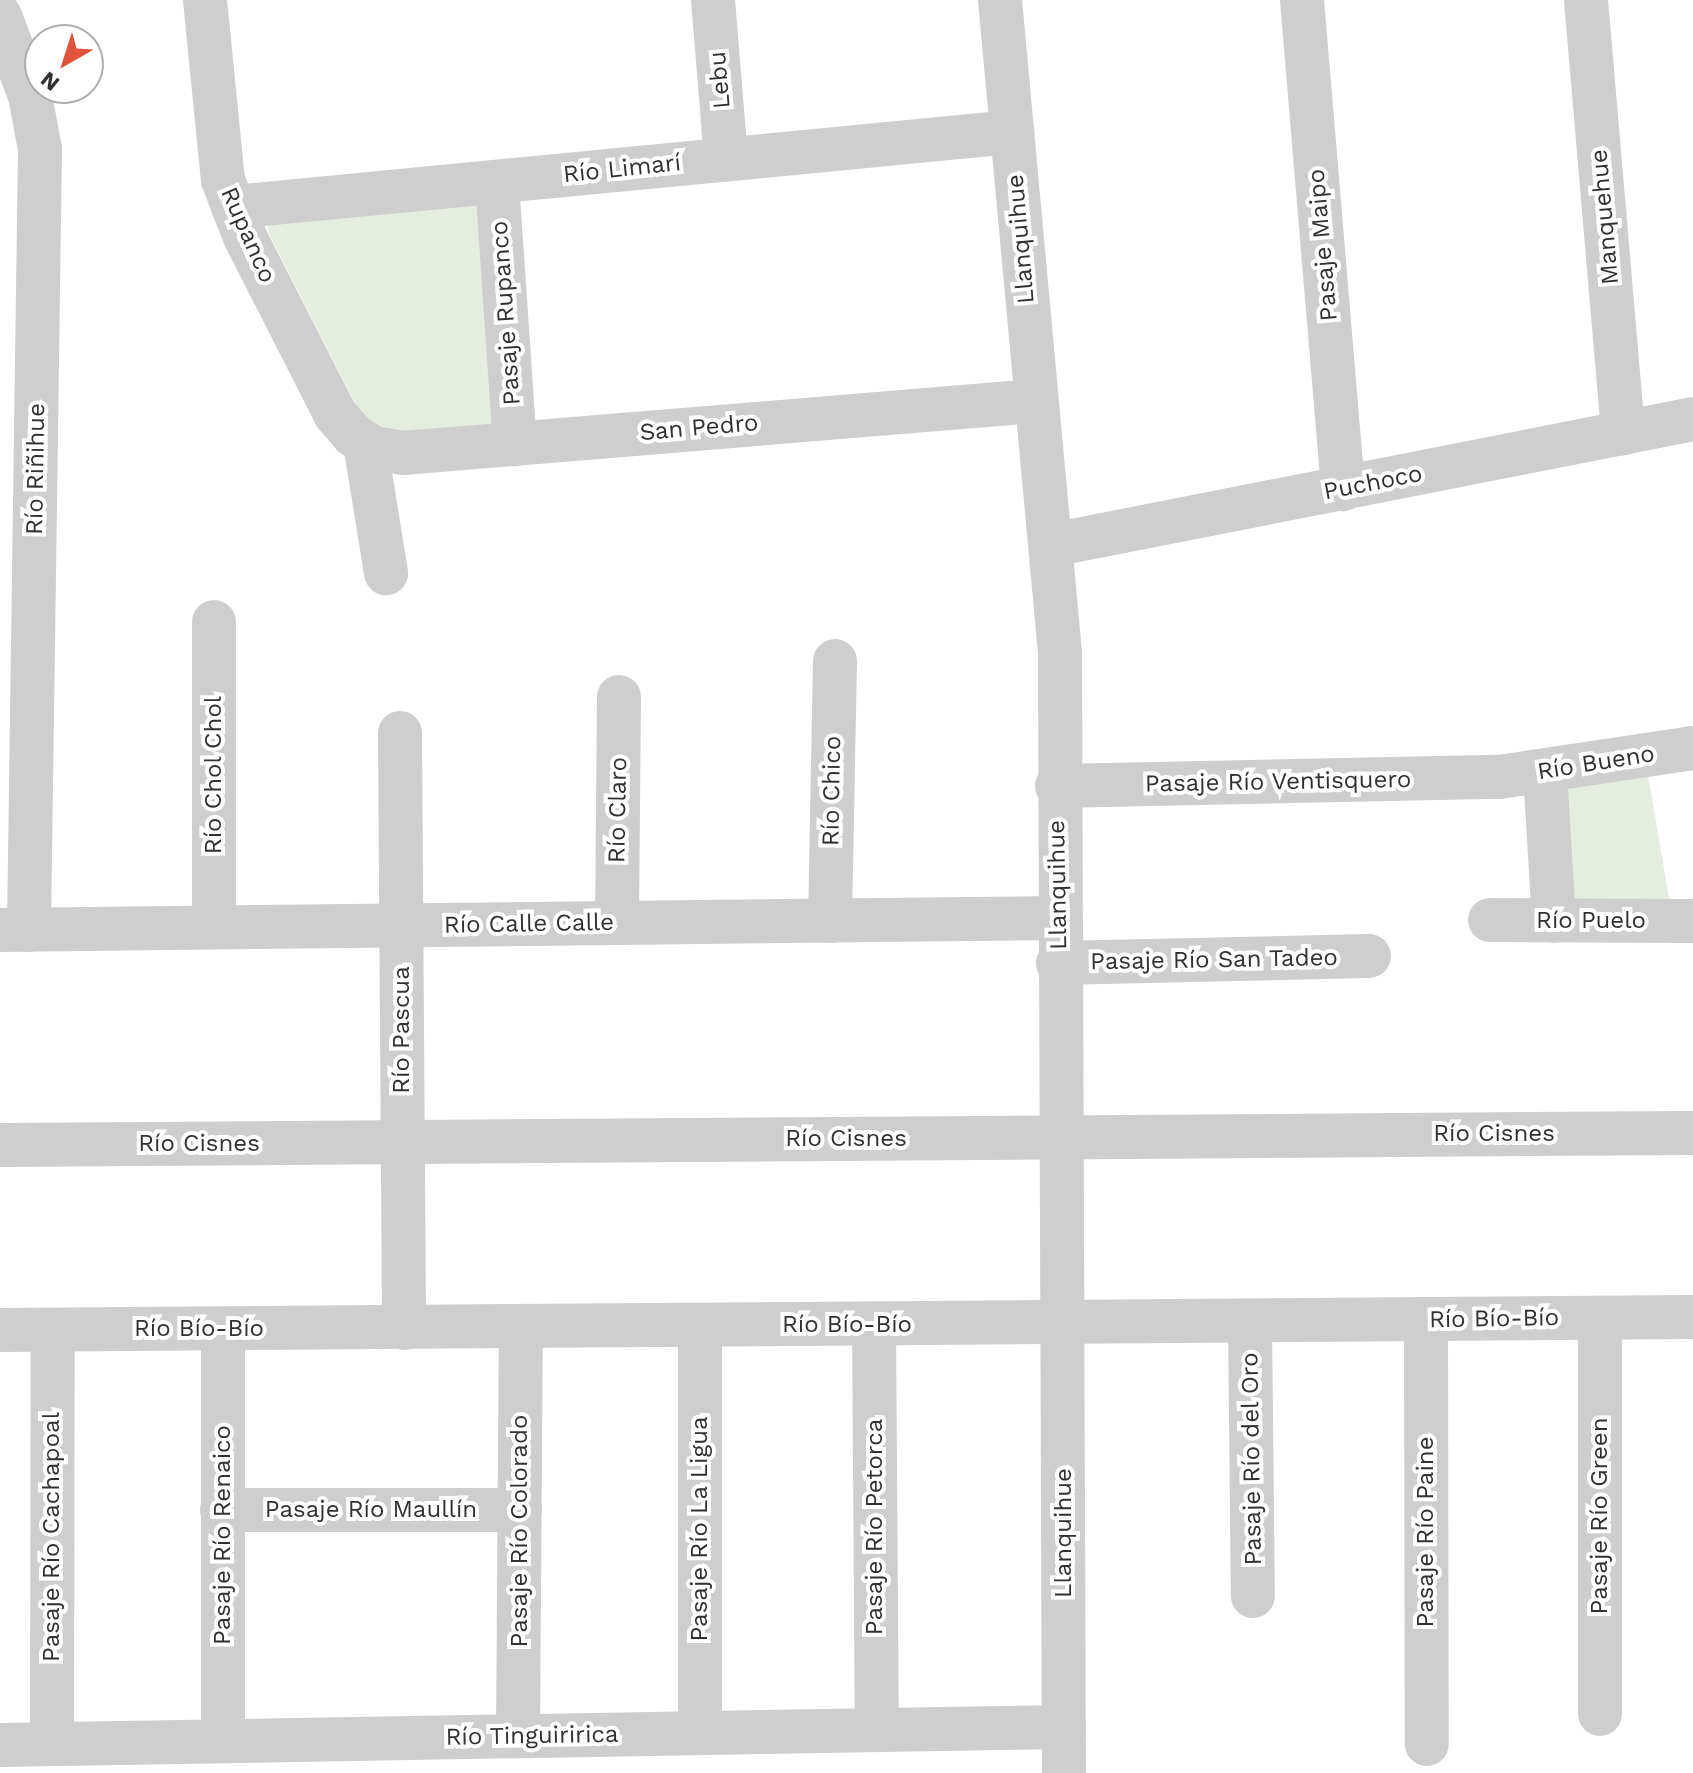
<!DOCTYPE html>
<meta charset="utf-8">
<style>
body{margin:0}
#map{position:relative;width:1693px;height:1773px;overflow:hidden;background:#fff;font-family:"Work Sans",sans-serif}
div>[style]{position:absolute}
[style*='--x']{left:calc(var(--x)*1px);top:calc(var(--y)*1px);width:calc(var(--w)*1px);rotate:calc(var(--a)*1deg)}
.green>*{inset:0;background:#e5ede0}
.minor>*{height:44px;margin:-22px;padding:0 22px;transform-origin:22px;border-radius:22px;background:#cecece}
span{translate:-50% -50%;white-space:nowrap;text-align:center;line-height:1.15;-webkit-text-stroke:8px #fff;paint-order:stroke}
.street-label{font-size:24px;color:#313131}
.north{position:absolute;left:24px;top:24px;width:80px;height:80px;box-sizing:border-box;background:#fff;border:2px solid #adadad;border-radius:50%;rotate:219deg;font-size:22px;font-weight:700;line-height:32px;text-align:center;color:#313131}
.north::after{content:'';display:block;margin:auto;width:28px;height:36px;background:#e0533c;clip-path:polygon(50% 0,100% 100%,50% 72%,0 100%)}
</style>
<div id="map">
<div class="green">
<i style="clip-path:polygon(483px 204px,497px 421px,486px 429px,409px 440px,364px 421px,268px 232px,269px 222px)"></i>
<i style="clip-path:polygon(1646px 763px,1670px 904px,1571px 912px,1561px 781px)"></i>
</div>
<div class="minor">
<i style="--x:205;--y:0;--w:181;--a:84.3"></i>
<i style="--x:223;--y:180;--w:61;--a:68.9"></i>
<i style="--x:245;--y:237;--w:199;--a:63"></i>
<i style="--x:335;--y:414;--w:28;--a:49"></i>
<i style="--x:353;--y:435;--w:24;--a:33"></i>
<i style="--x:373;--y:448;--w:30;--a:9"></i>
<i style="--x:403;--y:453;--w:634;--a:-4.7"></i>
<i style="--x:713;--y:0;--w:160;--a:85.3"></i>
<i style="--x:1000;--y:0;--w:656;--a:84.75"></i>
<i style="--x:1060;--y:653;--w:1120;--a:89.8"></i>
<i style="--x:1302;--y:0;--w:491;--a:85.2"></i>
<i style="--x:1586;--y:0;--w:435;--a:85.1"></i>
<i style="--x:0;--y:16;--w:85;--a:69.4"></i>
<i style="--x:30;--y:96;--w:54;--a:79.3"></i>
<i style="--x:40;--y:149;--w:781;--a:90.81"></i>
<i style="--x:497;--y:182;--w:263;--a:86.1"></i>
<i style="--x:233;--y:207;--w:783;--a:-5.5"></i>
<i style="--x:365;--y:443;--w:132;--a:80.8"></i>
<i style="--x:1052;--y:545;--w:653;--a:-11.12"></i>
<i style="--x:214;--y:622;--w:305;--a:90"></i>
<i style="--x:400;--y:733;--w:595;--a:89.61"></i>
<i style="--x:1545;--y:773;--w:148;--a:86.5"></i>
<i style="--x:1057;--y:786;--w:442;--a:-1.2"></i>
<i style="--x:1499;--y:777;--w:196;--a:-8.5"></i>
<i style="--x:1490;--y:920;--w:203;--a:0.3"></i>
<i style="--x:830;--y:921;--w:260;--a:-88.9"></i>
<i style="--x:617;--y:923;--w:226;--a:-89.5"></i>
<i style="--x:0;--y:930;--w:1058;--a:-0.65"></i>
<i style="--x:1058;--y:963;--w:311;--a:-1.3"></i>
<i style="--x:0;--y:1145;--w:1693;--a:-0.41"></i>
<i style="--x:1600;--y:1318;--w:396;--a:90"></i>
<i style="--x:1426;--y:1320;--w:424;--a:89.9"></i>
<i style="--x:1250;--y:1322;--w:274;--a:89.4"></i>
<i style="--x:874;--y:1324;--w:406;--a:89.6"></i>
<i style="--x:700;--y:1326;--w:407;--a:90"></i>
<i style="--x:223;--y:1329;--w:412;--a:90"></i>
<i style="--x:0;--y:1330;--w:1693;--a:-0.44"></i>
<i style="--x:222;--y:1510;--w:298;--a:0"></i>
<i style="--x:518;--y:1736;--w:409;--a:-89.6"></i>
<i style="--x:52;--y:1744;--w:414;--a:-89.9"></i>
<i style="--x:0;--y:1745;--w:1064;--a:-0.97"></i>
</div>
<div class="street-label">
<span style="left:720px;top:80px;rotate:-95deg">Lebu</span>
<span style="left:622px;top:169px;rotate:-6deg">Río Limarí</span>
<span style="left:1605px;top:217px;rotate:-95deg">Manquehue</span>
<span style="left:248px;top:235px;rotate:66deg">Rupanco</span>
<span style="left:1021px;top:239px;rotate:-95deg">Llanquihue</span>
<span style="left:1323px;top:245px;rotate:-95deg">Pasaje Maipo</span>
<span style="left:506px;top:313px;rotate:-94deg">Pasaje Rupanco</span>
<span style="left:699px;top:428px;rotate:-5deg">San Pedro</span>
<span style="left:36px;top:469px;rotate:-89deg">Río Riñihue</span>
<span style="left:1373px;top:483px;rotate:-11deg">Puchoco</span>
<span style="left:1596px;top:763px;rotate:-9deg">Río Bueno</span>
<span style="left:214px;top:775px;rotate:-90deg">Río Chol Chol</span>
<span style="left:1278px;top:782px;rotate:-1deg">Pasaje Río Ventisquero</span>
<span style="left:832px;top:791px;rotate:-89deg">Río Chico</span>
<span style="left:618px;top:810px;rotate:-89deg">Río Claro</span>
<span style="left:1058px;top:885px;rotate:-91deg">Llanquihue</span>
<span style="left:1591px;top:921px">Río Puelo</span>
<span style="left:529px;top:924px;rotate:-1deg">Río Calle Calle</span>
<span style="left:1214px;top:960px;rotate:-1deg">Pasaje Río San Tadeo</span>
<span style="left:402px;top:1030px;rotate:-90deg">Río Pascua</span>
<span style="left:1494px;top:1134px">Río Cisnes</span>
<span style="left:846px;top:1139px">Río Cisnes</span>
<span style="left:199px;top:1144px">Río Cisnes</span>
<span style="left:1494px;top:1319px;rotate:-1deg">Río Bío-Bío</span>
<span style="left:847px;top:1325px">Río Bío-Bío</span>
<span style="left:199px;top:1329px">Río Bío-Bío</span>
<span style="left:1252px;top:1459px;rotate:-91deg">Pasaje Río del Oro</span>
<span style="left:371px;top:1510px">Pasaje Río Maullín</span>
<span style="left:1600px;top:1516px;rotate:-90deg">Pasaje Río Green</span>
<span style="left:875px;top:1527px;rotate:-90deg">Pasaje Río Petorca</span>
<span style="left:700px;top:1529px;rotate:-90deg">Pasaje Río La Ligua</span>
<span style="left:520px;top:1531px;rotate:-90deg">Pasaje Río Colorado</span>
<span style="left:1426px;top:1532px;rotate:-90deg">Pasaje Río Paine</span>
<span style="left:1064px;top:1533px;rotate:-90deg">Llanquihue</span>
<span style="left:223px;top:1535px;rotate:-90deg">Pasaje Río Renaico</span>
<span style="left:52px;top:1537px;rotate:-90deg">Pasaje Río Cachapoal</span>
<span style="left:532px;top:1736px;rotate:-1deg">Río Tinguiririca</span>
</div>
<div class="north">N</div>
</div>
